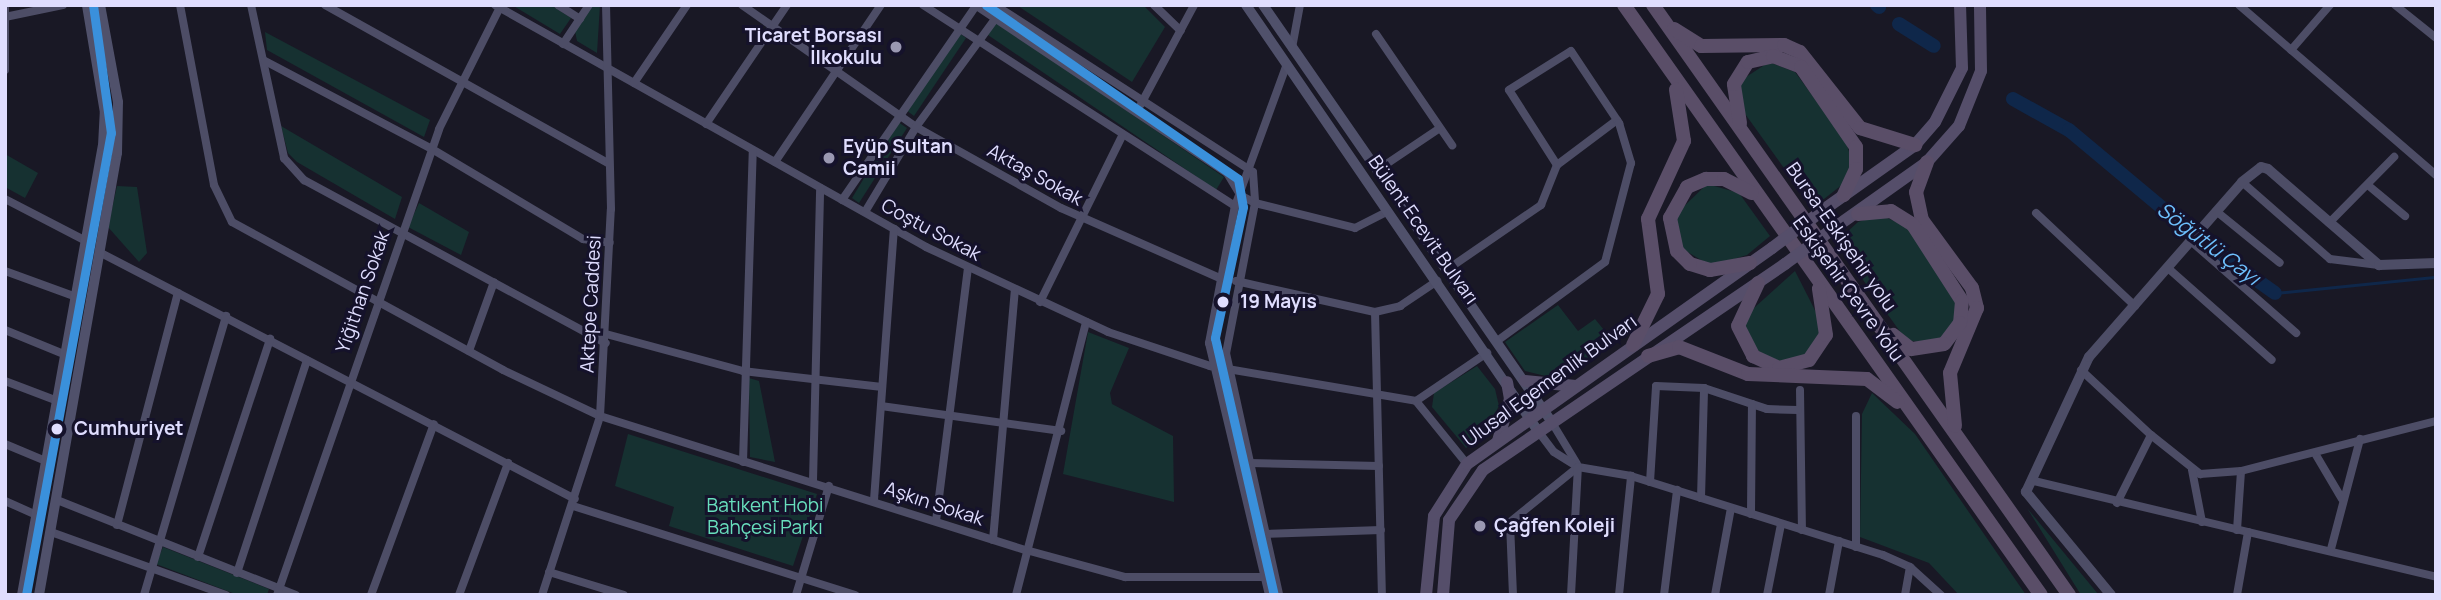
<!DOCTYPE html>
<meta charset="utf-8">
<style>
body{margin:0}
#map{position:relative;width:2441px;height:600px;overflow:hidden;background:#191825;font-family:Manrope,sans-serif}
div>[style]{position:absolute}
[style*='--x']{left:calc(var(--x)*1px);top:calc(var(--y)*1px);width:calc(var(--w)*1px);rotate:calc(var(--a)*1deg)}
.green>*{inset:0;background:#163131}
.stream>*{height:2.5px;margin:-1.25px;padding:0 1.25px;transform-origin:1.25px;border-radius:1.25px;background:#0f274a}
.river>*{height:14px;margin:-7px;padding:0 7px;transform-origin:7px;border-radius:7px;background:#0f274a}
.minor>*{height:8px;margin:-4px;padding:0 4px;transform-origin:4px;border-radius:4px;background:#4d4d66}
.tertiary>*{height:10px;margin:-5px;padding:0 5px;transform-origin:5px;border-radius:5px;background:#4d4d66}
.secondary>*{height:10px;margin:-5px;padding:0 5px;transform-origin:5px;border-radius:5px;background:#50516b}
.primary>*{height:12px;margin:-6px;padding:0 6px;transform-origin:6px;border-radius:6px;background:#554e6a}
.trunk>*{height:14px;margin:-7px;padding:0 7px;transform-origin:7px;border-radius:7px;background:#5a4e68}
.primary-bridge>*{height:12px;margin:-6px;padding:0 6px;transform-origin:6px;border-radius:6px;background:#554e6a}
.tram-1>*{height:9px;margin:-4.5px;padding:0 4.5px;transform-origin:4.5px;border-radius:4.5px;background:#3a90db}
.dots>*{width:19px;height:19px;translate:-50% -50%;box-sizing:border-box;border:4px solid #15122b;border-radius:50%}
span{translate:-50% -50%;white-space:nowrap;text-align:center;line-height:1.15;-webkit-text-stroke:6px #15122b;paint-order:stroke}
.poi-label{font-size:19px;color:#dfddfe;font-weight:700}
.right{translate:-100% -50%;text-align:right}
.left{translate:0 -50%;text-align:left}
.street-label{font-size:19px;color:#dfddfe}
.stop-label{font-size:19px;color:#dfddfe;font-weight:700}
.park-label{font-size:19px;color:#68dfbd}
.water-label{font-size:21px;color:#6dbffc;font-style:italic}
.frame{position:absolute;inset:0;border:7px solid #dfddfe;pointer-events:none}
</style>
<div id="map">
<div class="green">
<i style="clip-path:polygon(512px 5px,551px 5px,571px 18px,560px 34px)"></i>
<i style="clip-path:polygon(592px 5px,600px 5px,597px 53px,577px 41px,575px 31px)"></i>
<i style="clip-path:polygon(1143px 5px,1165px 27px,1132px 82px,1018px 6px)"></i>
<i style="clip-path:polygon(996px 22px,1224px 177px,1216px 190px,988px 35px)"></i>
<i style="clip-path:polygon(265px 32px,430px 120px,424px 137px,267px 50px)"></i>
<i style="clip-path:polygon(958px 32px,966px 38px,914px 116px,906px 110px)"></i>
<i style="clip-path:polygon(1769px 62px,1795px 72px,1846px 141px,1852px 163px,1843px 184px,1824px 199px,1809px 203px,1743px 111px,1738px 95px,1743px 79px)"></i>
<i style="clip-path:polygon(898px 122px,907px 128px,859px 203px,852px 198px)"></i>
<i style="clip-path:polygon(281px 126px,402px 197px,395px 219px,297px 162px,288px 153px)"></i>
<i style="clip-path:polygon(5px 154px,38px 173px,25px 198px,5px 187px)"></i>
<i style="clip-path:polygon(1707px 184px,1739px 193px,1770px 236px,1747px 255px,1711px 266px,1681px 248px,1675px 215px)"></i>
<i style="clip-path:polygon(117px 186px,137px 187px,147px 253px,139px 262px,108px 227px)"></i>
<i style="clip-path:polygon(419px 203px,469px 232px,461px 255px,408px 227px)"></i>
<i style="clip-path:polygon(1881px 215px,1909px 228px,1957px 304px,1952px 332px,1932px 344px,1906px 340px,1836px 242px,1858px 222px)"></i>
<i style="clip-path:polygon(1795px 271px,1822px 324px,1816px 344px,1801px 358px,1781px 362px,1759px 353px,1746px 336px,1744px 317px)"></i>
<i style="clip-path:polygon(1558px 305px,1578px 331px,1595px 319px,1613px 341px,1562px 380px,1525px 371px,1505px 342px)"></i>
<i style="clip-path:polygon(1088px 332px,1129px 348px,1110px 393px,1112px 404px,1173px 436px,1174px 502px,1063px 474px)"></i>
<i style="clip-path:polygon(1477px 366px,1495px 389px,1499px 406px,1482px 437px,1466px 448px,1432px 407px,1434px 393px)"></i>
<i style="clip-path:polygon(749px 378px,759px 381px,775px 462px,750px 457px)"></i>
<i style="clip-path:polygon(1872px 393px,1915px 434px,2026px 595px,1959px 595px,1929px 563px,1860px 537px,1862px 414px)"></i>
<i style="clip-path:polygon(628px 434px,817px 494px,793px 566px,669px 526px,674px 507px,615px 486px)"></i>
<i style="clip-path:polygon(2027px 508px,2098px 594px,2099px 595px,2081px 595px)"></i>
<i style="clip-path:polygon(163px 547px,269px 589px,267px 595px,238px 595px,156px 564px)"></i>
</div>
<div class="stream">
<i style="--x:2275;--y:293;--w:162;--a:-5.7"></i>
</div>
<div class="river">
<i style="--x:1877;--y:5;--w:3;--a:45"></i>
<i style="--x:1899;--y:24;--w:41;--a:32.2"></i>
<i style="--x:2013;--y:99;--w:64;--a:29"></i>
<i style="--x:2069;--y:130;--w:175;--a:39.9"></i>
<i style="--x:2203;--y:242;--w:88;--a:35.3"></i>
</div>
<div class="minor">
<i style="--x:180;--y:5;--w:183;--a:79.3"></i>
<i style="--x:214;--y:185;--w:41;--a:64.1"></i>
<i style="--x:232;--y:222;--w:309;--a:28.6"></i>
<i style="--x:503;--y:370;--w:107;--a:25.4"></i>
<i style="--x:600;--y:416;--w:447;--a:17.5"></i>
<i style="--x:1026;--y:550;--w:103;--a:15.3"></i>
<i style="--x:1125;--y:577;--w:140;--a:0"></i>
<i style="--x:251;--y:5;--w:157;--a:77.8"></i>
<i style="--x:284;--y:158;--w:30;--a:48"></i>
<i style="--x:304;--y:180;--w:343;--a:28.4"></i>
<i style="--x:325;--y:5;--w:325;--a:29.2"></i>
<i style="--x:495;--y:5;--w:494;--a:29.3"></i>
<i style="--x:926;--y:247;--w:201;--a:25"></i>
<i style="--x:1108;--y:332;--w:108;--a:18.4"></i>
<i style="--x:1210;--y:366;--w:209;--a:9.6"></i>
<i style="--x:558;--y:5;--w:26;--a:32"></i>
<i style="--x:742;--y:5;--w:213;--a:35"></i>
<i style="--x:916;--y:127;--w:166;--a:29.2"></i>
<i style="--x:1061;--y:208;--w:174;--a:23.8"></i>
<i style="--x:923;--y:5;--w:371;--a:32.8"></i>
<i style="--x:975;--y:5;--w:303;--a:33.7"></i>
<i style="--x:1227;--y:173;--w:26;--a:59"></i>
<i style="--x:1240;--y:195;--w:17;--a:28"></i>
<i style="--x:1255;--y:203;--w:103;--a:14"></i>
<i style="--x:1355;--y:228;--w:37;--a:-27"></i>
<i style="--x:995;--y:5;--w:307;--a:32.9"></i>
<i style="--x:1154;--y:5;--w:37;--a:44"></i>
<i style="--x:2239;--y:5;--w:260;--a:40.8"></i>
<i style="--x:2395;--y:5;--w:53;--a:38.8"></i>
<i style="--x:5;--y:8;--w:62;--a:90"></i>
<i style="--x:5;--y:17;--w:59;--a:-11.7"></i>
<i style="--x:1376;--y:34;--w:135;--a:55.6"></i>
<i style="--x:563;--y:44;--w:47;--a:-56.3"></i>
<i style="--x:1292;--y:48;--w:44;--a:-79.5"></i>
<i style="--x:2291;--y:50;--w:60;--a:-49.1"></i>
<i style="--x:265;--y:61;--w:189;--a:27.8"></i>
<i style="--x:432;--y:149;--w:176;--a:30.8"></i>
<i style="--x:583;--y:239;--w:27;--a:8"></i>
<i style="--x:634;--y:83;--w:94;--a:-55.8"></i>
<i style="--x:1141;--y:104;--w:112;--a:-61.8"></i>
<i style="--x:706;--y:124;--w:144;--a:-55.8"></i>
<i style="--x:775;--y:162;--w:189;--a:-56"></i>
<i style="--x:1557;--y:165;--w:75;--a:-36.9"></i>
<i style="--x:1379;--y:169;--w:73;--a:-33.9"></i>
<i style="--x:1253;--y:172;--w:31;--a:86"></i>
<i style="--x:1255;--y:203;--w:153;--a:100.9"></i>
<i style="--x:1226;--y:353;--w:248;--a:77.6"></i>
<i style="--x:2242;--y:182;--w:117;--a:41.2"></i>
<i style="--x:2330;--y:259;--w:49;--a:7"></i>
<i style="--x:2369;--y:186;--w:47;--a:39.8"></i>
<i style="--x:5;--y:199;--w:91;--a:27.4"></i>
<i style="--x:842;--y:200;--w:236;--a:-55.4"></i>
<i style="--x:2216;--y:211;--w:82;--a:39.1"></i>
<i style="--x:865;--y:212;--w:99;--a:-59"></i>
<i style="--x:916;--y:127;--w:134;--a:-53.8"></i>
<i style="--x:2036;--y:213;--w:136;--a:43.2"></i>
<i style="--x:2329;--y:223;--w:93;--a:-45.4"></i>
<i style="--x:2193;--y:243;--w:137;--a:41.1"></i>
<i style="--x:99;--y:252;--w:536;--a:27.43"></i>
<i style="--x:1448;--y:269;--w:113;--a:-34.5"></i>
<i style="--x:1541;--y:205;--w:43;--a:-68.2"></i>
<i style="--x:1557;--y:165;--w:89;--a:-122.6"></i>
<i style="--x:1509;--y:90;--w:73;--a:-32.2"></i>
<i style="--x:1571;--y:51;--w:87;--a:56.3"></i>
<i style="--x:1619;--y:123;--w:42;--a:73.3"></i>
<i style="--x:1631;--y:163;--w:102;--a:104.7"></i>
<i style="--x:1605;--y:262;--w:134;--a:143.8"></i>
<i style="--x:2169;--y:269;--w:137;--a:41.5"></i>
<i style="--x:5;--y:271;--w:76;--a:20.1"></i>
<i style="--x:1236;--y:281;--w:142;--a:12.6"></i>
<i style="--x:1375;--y:312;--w:26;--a:-13"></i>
<i style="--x:1400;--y:306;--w:45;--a:-34"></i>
<i style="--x:1040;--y:302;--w:187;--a:-63.7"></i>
<i style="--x:1375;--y:312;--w:283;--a:88.6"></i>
<i style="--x:5;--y:330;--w:66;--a:22.3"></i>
<i style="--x:606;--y:334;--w:142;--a:15.1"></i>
<i style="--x:743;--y:371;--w:140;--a:6.6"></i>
<i style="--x:469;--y:351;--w:73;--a:-70.1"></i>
<i style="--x:2081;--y:370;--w:96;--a:42.9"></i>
<i style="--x:2151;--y:435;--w:76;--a:116.6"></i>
<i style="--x:5;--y:381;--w:57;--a:20.7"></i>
<i style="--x:1800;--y:390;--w:140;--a:89.2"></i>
<i style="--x:1416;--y:401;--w:86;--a:-34.1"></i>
<i style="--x:1416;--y:401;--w:81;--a:51"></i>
<i style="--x:881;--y:406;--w:182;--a:7.9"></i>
<i style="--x:1551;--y:421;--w:50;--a:58.8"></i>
<i style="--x:1538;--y:431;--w:26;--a:53"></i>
<i style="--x:1554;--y:452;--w:28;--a:32"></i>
<i style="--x:1578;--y:467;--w:54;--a:9.6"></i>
<i style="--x:1631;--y:476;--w:264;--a:17.4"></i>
<i style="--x:1883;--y:555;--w:30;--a:24"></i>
<i style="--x:1910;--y:567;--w:42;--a:42.1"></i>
<i style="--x:2151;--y:435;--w:63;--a:38.5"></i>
<i style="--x:2200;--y:474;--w:41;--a:-4.2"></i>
<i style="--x:5;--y:444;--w:47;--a:22.7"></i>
<i style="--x:2316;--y:455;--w:51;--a:59.4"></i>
<i style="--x:743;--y:462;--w:312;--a:-88.2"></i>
<i style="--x:1249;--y:463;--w:130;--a:1.3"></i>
<i style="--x:2192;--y:470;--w:53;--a:79.1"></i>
<i style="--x:813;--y:481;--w:293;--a:-88.6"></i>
<i style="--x:2034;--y:481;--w:413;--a:13.4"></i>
<i style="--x:1650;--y:482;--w:96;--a:-86.4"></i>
<i style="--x:1656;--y:386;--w:48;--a:2.4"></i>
<i style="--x:1704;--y:388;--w:66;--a:18.4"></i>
<i style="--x:1767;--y:409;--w:31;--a:2"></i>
<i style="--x:1701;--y:498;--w:110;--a:-88.4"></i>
<i style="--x:57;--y:500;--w:257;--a:21.7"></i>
<i style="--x:874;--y:500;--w:272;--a:-85.8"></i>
<i style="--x:5;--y:501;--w:34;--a:24"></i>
<i style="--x:573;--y:506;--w:296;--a:17.5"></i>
<i style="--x:1751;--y:514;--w:110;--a:-89.5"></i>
<i style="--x:936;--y:521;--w:255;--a:-82.8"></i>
<i style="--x:117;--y:525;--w:240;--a:-75.3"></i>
<i style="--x:2237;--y:530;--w:59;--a:-86.1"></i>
<i style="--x:2241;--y:471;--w:201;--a:-14.4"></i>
<i style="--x:51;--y:532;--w:186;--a:19.8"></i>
<i style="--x:1265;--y:534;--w:116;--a:-2"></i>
<i style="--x:993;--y:540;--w:250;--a:-85"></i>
<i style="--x:1856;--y:547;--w:131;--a:-90"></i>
<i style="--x:2331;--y:549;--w:114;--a:-75.2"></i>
<i style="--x:198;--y:557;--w:230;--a:-71.7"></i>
<i style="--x:549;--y:572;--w:78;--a:17"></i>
<i style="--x:237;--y:573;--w:224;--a:-71.8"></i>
<i style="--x:144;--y:595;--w:291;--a:-73.6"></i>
<i style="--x:277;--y:595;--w:493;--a:-70.8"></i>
<i style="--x:439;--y:129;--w:139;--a:-63.4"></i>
<i style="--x:371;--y:595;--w:182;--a:-69.8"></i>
<i style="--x:459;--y:595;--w:141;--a:-69.6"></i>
<i style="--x:542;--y:595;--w:188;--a:-72"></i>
<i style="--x:600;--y:416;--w:207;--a:-87"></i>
<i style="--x:611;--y:209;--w:204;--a:-91.4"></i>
<i style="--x:796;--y:595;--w:114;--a:-73.2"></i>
<i style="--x:1016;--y:595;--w:282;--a:-75.6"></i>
<i style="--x:1269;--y:595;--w:259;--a:-103.4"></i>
<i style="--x:1209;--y:343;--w:139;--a:-79.3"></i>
<i style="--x:1235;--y:206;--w:151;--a:-69.9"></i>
<i style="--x:1513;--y:595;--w:73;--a:-92.4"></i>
<i style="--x:1510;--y:522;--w:87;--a:-39"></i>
<i style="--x:1571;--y:595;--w:128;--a:-86.9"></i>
<i style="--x:1619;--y:595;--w:120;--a:-84.2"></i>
<i style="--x:1664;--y:595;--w:106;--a:-82.9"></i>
<i style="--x:1715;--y:595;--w:88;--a:-79.6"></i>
<i style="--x:1767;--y:595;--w:72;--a:-78.8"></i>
<i style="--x:1829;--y:595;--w:55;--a:-79.5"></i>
<i style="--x:1905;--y:595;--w:28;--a:-80"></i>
<i style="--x:2237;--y:595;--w:64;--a:-80.1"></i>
</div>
<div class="tertiary">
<i style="--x:2111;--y:595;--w:134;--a:-129.5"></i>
<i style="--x:2026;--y:492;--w:149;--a:-65"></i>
<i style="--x:2089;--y:357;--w:232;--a:-48.8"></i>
<i style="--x:2242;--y:182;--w:24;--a:-38"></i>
<i style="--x:2261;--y:167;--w:7;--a:16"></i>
<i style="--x:2268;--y:169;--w:147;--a:40.9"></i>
<i style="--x:2379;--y:265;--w:57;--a:-2"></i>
</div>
<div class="secondary">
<i style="--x:1246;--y:5;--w:516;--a:55.57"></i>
<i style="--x:1263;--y:5;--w:506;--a:55.3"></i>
<i style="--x:22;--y:595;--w:456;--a:-79.8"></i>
<i style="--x:103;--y:146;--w:33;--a:-87"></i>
<i style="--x:105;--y:113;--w:109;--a:-99.5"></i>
<i style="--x:39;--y:595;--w:449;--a:-80"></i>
<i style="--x:117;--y:153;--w:51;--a:-88.9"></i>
<i style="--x:118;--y:102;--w:99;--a:-100.5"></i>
</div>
<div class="primary">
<i style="--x:1826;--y:208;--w:109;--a:-35.3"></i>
<i style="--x:1915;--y:145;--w:30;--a:-49"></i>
<i style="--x:1935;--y:122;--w:60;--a:-63.4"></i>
<i style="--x:1962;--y:68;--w:63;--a:-91.8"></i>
<i style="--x:1837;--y:226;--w:110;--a:-35.4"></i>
<i style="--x:1927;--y:162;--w:48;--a:-48.4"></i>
<i style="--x:1959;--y:126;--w:59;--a:-68.2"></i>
<i style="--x:1981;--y:71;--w:66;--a:-90.9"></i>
<i style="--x:1525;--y:381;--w:51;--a:5.6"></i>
<i style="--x:1498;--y:441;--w:44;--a:-74.1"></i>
<i style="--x:1510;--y:399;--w:17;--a:-100"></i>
<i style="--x:1426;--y:595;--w:79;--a:-84.2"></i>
<i style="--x:1434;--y:516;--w:62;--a:-57.6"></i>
<i style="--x:1467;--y:464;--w:374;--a:-35.3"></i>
<i style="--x:1443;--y:595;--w:75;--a:-85.4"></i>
<i style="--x:1449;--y:520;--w:60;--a:-55.8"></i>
<i style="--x:1483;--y:470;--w:366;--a:-34.3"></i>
</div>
<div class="trunk">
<i style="--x:1624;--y:5;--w:722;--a:54.75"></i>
<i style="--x:1653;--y:5;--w:722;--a:54.81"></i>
<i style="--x:1674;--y:29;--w:32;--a:32"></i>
<i style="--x:1701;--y:46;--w:83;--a:-0.7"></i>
<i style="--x:1784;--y:45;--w:17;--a:24"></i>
<i style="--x:1800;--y:52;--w:97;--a:51.7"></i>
<i style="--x:1860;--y:128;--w:58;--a:17.2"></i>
<i style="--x:1740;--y:123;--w:39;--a:-99"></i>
<i style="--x:1734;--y:84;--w:26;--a:-58"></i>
<i style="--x:1748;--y:62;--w:26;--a:-13"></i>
<i style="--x:1773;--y:56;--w:30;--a:21"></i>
<i style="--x:1801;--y:67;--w:97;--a:55.5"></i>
<i style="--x:1856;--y:147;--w:22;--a:90"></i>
<i style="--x:1856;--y:169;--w:29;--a:115"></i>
<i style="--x:1927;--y:162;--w:32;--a:110"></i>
<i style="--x:1916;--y:192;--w:29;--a:78"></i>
<i style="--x:1922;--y:220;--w:84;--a:53.7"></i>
<i style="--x:1972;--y:288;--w:21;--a:76"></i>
<i style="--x:1977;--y:308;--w:70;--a:112.6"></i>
<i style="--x:1950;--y:373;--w:53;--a:84.6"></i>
<i style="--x:1858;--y:214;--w:33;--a:-5"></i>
<i style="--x:1891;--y:211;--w:26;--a:32"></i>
<i style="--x:1913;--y:225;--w:90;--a:57.2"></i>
<i style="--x:1962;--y:301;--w:22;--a:95"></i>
<i style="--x:1960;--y:323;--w:26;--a:127"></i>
<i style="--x:1944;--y:344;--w:33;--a:171"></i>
<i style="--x:1911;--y:349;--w:23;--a:-142"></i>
<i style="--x:1750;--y:263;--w:41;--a:170.1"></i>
<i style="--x:1710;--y:270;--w:21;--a:-163"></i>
<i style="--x:1690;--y:264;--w:18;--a:-135"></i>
<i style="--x:1677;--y:251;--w:34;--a:-102"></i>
<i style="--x:1670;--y:218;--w:35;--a:-61"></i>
<i style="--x:1687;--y:187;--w:21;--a:-23"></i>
<i style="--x:1706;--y:179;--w:18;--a:0"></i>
<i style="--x:1724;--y:179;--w:31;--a:27"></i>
<i style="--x:1758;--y:283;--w:47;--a:114.9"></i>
<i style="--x:1738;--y:326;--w:34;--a:63"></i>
<i style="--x:1753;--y:356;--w:29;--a:25"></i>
<i style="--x:1779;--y:368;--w:31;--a:-15"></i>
<i style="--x:1809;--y:360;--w:30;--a:-56"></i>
<i style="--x:1826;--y:335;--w:47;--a:-98.7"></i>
<i style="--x:1633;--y:345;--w:57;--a:-63.9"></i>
<i style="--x:1658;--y:294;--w:76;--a:-97.6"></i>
<i style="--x:1648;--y:219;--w:86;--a:-65.2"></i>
<i style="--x:1684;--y:141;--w:52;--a:-98.9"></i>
<i style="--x:1648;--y:356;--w:32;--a:-16"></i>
<i style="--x:1679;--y:347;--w:74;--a:21.4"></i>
<i style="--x:1748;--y:374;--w:119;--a:2.4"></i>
<i style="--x:1867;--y:379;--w:38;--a:37"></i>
</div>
<div class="primary-bridge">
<i style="--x:1772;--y:248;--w:67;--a:-36.5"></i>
<i style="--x:1785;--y:264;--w:64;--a:-36.2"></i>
</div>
<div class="tram-1">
<i style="--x:986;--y:5;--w:306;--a:34.6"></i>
<i style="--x:1238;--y:179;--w:28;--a:80"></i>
<i style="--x:1243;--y:207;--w:134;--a:102.1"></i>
<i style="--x:1215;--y:338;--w:264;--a:77.1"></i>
<i style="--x:26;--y:595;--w:470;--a:-79.6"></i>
<i style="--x:111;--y:133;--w:129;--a:-98"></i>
</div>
<div class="dots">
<i style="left:896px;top:47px;background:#9a98b2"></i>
<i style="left:829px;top:158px;background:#9a98b2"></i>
<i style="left:1223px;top:302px;background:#dfddfe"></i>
<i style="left:57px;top:429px;background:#dfddfe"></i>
<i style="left:1480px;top:526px;background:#9a98b2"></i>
</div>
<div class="poi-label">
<span class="right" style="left:882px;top:47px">Ticaret Borsası<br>İlkokulu</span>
<span class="left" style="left:843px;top:158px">Eyüp Sultan<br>Camii</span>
<span class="left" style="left:1494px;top:526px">Çağfen Koleji</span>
</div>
<div class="street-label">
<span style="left:1035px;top:175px;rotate:29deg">Aktaş Sokak</span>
<span style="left:931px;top:230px;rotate:28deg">Coştu Sokak</span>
<span style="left:1423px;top:230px;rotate:55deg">Bülent Ecevit Bulvarı</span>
<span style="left:1841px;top:237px;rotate:55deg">Bursa-Eskişehir yolu</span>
<span style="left:1848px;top:289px;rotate:54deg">Eskişehir Çevre Yolu</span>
<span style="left:363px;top:292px;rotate:-71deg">Yiğithan Sokak</span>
<span style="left:591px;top:304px;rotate:-87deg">Aktepe Caddesi</span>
<span style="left:1550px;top:381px;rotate:-36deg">Ulusal Egemenlik Bulvarı</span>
<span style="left:934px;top:504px;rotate:18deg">Aşkın Sokak</span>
</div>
<div class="stop-label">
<span class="left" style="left:1240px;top:302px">19 Mayıs</span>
<span class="left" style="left:74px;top:429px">Cumhuriyet</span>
</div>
<div class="park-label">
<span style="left:765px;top:517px">Batıkent Hobi<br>Bahçesi Parkı</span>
</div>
<div class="water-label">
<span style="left:2209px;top:243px;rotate:37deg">Söğütlü Çayı</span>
</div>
<div class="frame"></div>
</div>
